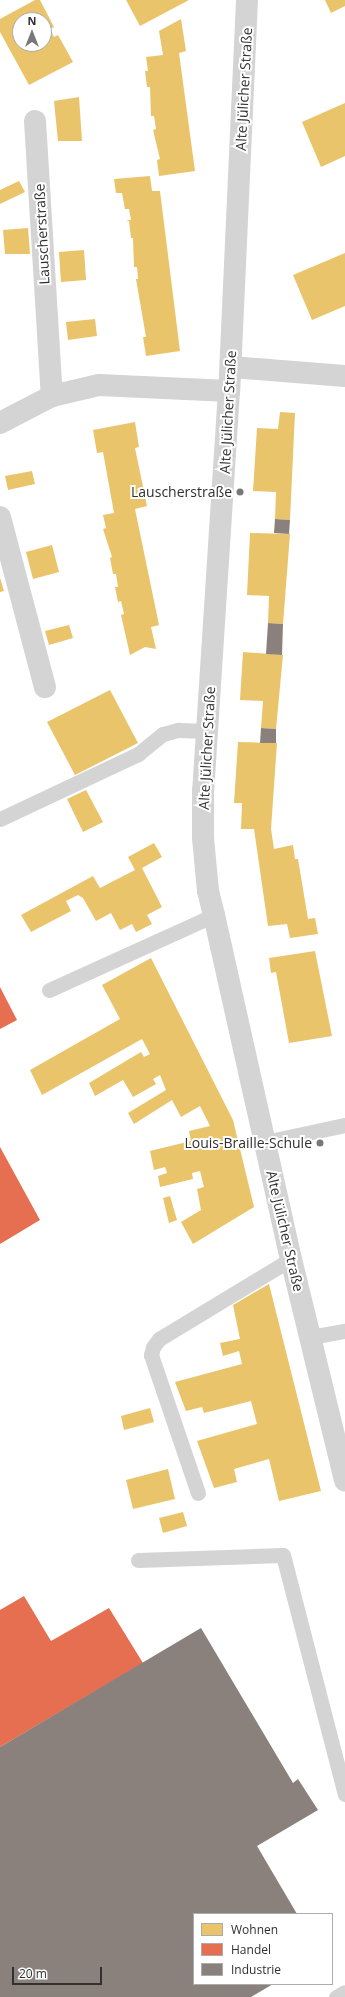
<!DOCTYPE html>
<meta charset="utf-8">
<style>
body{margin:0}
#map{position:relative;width:345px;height:1997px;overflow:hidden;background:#fff;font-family:"Open Sans",sans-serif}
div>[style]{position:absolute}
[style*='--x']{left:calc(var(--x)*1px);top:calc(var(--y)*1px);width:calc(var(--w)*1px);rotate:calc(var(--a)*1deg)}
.homes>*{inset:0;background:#e9c46a}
.shops>*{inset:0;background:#e76f51}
.industry>*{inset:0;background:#8a817c}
.lane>*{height:15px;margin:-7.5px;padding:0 7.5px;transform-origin:7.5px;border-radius:7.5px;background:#d4d4d4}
.street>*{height:22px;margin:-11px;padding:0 11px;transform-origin:11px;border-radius:11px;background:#d4d4d4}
.dots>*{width:11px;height:11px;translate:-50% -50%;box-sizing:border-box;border:2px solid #fff;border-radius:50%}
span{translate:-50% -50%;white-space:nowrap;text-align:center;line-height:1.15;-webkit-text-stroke:4px #fff;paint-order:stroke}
.street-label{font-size:14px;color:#303030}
.poi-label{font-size:14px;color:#303030}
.right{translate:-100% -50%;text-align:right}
.legend{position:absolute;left:193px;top:1913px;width:140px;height:72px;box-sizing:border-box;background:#fff;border:1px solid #acacac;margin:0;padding:5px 7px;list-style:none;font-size:12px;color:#303030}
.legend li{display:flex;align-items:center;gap:8px;height:20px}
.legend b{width:20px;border:1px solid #acacac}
.north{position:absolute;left:12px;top:12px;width:40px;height:40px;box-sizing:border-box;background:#fff;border:1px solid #acacac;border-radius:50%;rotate:0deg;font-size:11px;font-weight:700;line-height:16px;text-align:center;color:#303030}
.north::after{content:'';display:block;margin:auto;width:14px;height:18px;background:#787878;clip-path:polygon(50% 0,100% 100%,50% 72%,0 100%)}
.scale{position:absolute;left:12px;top:1967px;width:90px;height:18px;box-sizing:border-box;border:2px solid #303030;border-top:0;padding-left:5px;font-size:12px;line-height:14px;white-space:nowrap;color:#303030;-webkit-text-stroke:3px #fff;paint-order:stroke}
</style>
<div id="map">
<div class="homes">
<i style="clip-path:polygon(evenodd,35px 0,40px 0,54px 27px,50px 29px,54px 37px,58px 35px,73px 62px,29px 85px,0 32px,0 19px,35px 0,20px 20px,44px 20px,44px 44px,20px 44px,20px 20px)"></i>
<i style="clip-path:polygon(126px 0,189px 0,140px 26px)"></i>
<i style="clip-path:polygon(325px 0,345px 0,345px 6px,331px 13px)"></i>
<i style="clip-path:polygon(181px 19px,186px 51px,179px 53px,195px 171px,159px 176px,157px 160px,160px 159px,153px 130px,156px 129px,154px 116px,151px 116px,150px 87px,147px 87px,145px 71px,148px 71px,146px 57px,163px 55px,159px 31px)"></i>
<i style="clip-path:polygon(79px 97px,82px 141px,58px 141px,54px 101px)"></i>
<i style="clip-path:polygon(345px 103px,345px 156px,321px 167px,302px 122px)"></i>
<i style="clip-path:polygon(150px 176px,152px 191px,160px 191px,180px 351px,146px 356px,143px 337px,146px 337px,136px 279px,138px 279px,137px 267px,134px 267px,133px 238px,131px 238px,129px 221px,126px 220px,131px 220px,129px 209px,125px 209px,122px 193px,116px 193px,114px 179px)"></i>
<i style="clip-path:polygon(19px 181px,25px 192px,0 204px,0 190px)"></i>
<i style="clip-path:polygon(28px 228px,30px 254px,5px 254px,3px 230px)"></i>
<i style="clip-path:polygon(84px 250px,86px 280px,61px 282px,59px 252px)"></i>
<i style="clip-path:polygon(345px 253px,345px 306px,312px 320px,293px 275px)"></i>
<i style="clip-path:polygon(95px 319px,97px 336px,68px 340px,66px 322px)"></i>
<i style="clip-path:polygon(280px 412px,295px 413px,290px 520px,275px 519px,276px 492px,253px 491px,257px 428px,278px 429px)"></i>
<i style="clip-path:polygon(135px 422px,139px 447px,135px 448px,147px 506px,135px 509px,159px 625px,151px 627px,156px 649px,145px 647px,130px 655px,121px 615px,124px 614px,121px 601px,118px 602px,115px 587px,118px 587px,116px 574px,113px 574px,110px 558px,112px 557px,103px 529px,106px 528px,103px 515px,114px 513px,103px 452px,97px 453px,93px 430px)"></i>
<i style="clip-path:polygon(32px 471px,35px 484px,8px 490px,5px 476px)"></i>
<i style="clip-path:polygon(250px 533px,290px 534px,283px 624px,268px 623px,269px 596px,247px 595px)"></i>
<i style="clip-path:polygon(52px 545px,59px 572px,33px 579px,26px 552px)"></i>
<i style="clip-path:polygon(0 578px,4px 591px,0 592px)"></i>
<i style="clip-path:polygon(69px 625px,73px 638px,49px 645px,45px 631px)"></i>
<i style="clip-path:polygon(243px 652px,283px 655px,276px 729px,261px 728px,263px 701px,240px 700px)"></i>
<i style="clip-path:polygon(110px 690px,138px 743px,75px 775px,47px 722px)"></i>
<i style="clip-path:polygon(238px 742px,277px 743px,271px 829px,274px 849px,293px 845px,295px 859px,298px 859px,308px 919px,315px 918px,318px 934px,290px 938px,287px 924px,268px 926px,254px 829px,241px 829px,242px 803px,234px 803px)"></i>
<i style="clip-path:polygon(86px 790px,103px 822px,83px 832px,67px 799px)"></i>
<i style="clip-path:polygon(154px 843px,162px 857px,142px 868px,162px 907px,147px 915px,152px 924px,136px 932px,132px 924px,120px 930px,111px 913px,96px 921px,83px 898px,78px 895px,66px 901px,71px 911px,31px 932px,21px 915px,93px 876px,100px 888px,135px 870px,128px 857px)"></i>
<i style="clip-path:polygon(315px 951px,332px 1036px,289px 1043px,276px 972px,271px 973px,269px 958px)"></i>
<i style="clip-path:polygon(151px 958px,233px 1120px,254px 1207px,193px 1244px,181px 1222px,201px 1210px,197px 1189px,204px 1187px,200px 1171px,192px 1173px,193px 1179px,160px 1187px,158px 1176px,167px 1173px,165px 1167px,154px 1170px,150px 1151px,191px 1141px,189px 1131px,210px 1126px,200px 1106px,181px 1117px,172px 1100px,134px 1124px,128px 1113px,166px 1090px,160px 1075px,153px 1079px,156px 1084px,133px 1097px,123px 1080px,95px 1096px,89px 1083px,141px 1052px,144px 1057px,150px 1054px,142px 1039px,42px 1095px,30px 1070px,120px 1019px,102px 985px)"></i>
<i style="clip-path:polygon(170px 1196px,177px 1220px,169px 1223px,163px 1198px)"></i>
<i style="clip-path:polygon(269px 1284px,321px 1491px,279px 1501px,269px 1459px,234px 1469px,237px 1482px,214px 1488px,197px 1441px,257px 1424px,251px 1401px,204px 1413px,202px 1407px,186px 1411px,175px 1382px,242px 1364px,239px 1351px,223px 1356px,220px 1343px,240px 1339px,233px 1305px)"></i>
<i style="clip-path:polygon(150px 1408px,154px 1422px,124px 1430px,121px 1416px)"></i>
<i style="clip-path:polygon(168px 1469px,175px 1499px,133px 1509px,126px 1480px)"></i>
<i style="clip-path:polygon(183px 1512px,187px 1526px,163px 1533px,159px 1518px)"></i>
</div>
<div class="shops">
<i style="clip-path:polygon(0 987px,17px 1020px,0 1029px)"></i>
<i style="clip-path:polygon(0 1147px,40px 1220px,0 1244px)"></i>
<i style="clip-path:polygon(24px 1596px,51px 1641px,109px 1608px,143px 1663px,0 1747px,0 1610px)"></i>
</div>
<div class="industry">
<i style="clip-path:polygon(275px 519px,290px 520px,289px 534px,274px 533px)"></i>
<i style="clip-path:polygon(268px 623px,283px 624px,282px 655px,266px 654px)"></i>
<i style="clip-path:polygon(261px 728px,276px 729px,276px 743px,260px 743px)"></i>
<i style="clip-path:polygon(201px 1628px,293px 1783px,298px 1779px,318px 1810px,257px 1846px,297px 1914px,194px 1914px,194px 1984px,273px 1984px,251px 1997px,0 1997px,0 1747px)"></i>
</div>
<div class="lane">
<i style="--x:0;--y:819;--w:153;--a:-25.2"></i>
<i style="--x:138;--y:754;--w:32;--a:-39"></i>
<i style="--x:163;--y:734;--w:16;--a:-15"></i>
<i style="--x:178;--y:730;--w:29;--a:2"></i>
<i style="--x:49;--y:990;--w:181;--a:-24.4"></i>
<i style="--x:265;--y:1142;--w:82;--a:-12"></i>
<i style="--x:310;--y:1337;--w:36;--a:-10"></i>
<i style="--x:198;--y:1493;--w:146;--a:-108.8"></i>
<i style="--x:151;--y:1355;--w:8;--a:-76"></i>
<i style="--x:153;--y:1347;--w:10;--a:-53"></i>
<i style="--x:159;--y:1339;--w:154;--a:-31.2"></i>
<i style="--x:138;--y:1560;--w:145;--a:-2"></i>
<i style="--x:283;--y:1555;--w:247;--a:75.5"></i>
<i style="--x:336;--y:1997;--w:10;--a:-29"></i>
</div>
<div class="street">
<i style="--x:247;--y:0;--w:391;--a:92.6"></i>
<i style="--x:229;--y:391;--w:401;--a:93.7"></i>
<i style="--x:203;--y:791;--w:47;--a:90"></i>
<i style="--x:203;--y:838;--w:53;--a:84.6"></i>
<i style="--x:208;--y:891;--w:25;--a:76"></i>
<i style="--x:214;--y:915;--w:353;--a:77.4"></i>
<i style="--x:291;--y:1259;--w:228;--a:76.3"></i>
<i style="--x:35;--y:121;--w:276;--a:86.5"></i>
<i style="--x:231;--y:367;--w:114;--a:4.5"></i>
<i style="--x:0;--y:423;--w:59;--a:-27.4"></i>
<i style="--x:52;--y:396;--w:48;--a:-13.2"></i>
<i style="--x:99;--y:385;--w:130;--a:2.6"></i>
<i style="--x:0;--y:517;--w:176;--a:75.2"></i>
</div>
<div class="dots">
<i style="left:240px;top:492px;background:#787878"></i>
<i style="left:320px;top:1143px;background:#787878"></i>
</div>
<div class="street-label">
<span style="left:244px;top:89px;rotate:-87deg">Alte Jülicher Straße</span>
<span style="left:42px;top:234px;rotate:-93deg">Lauscherstraße</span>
<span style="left:228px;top:412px;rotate:-87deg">Alte Jülicher Straße</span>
<span style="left:207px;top:748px;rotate:-87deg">Alte Jülicher Straße</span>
<span style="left:285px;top:1231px;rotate:77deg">Alte Jülicher Straße</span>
</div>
<div class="poi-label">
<span class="right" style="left:232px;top:492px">Lauscherstraße</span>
<span class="right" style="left:312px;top:1143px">Louis-Braille-Schule</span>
</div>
<ul class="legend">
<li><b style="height:11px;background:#e9c46a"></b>Wohnen</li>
<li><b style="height:11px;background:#e76f51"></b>Handel</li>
<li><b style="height:11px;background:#8a817c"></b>Industrie</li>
</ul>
<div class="north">N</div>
<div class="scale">20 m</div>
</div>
